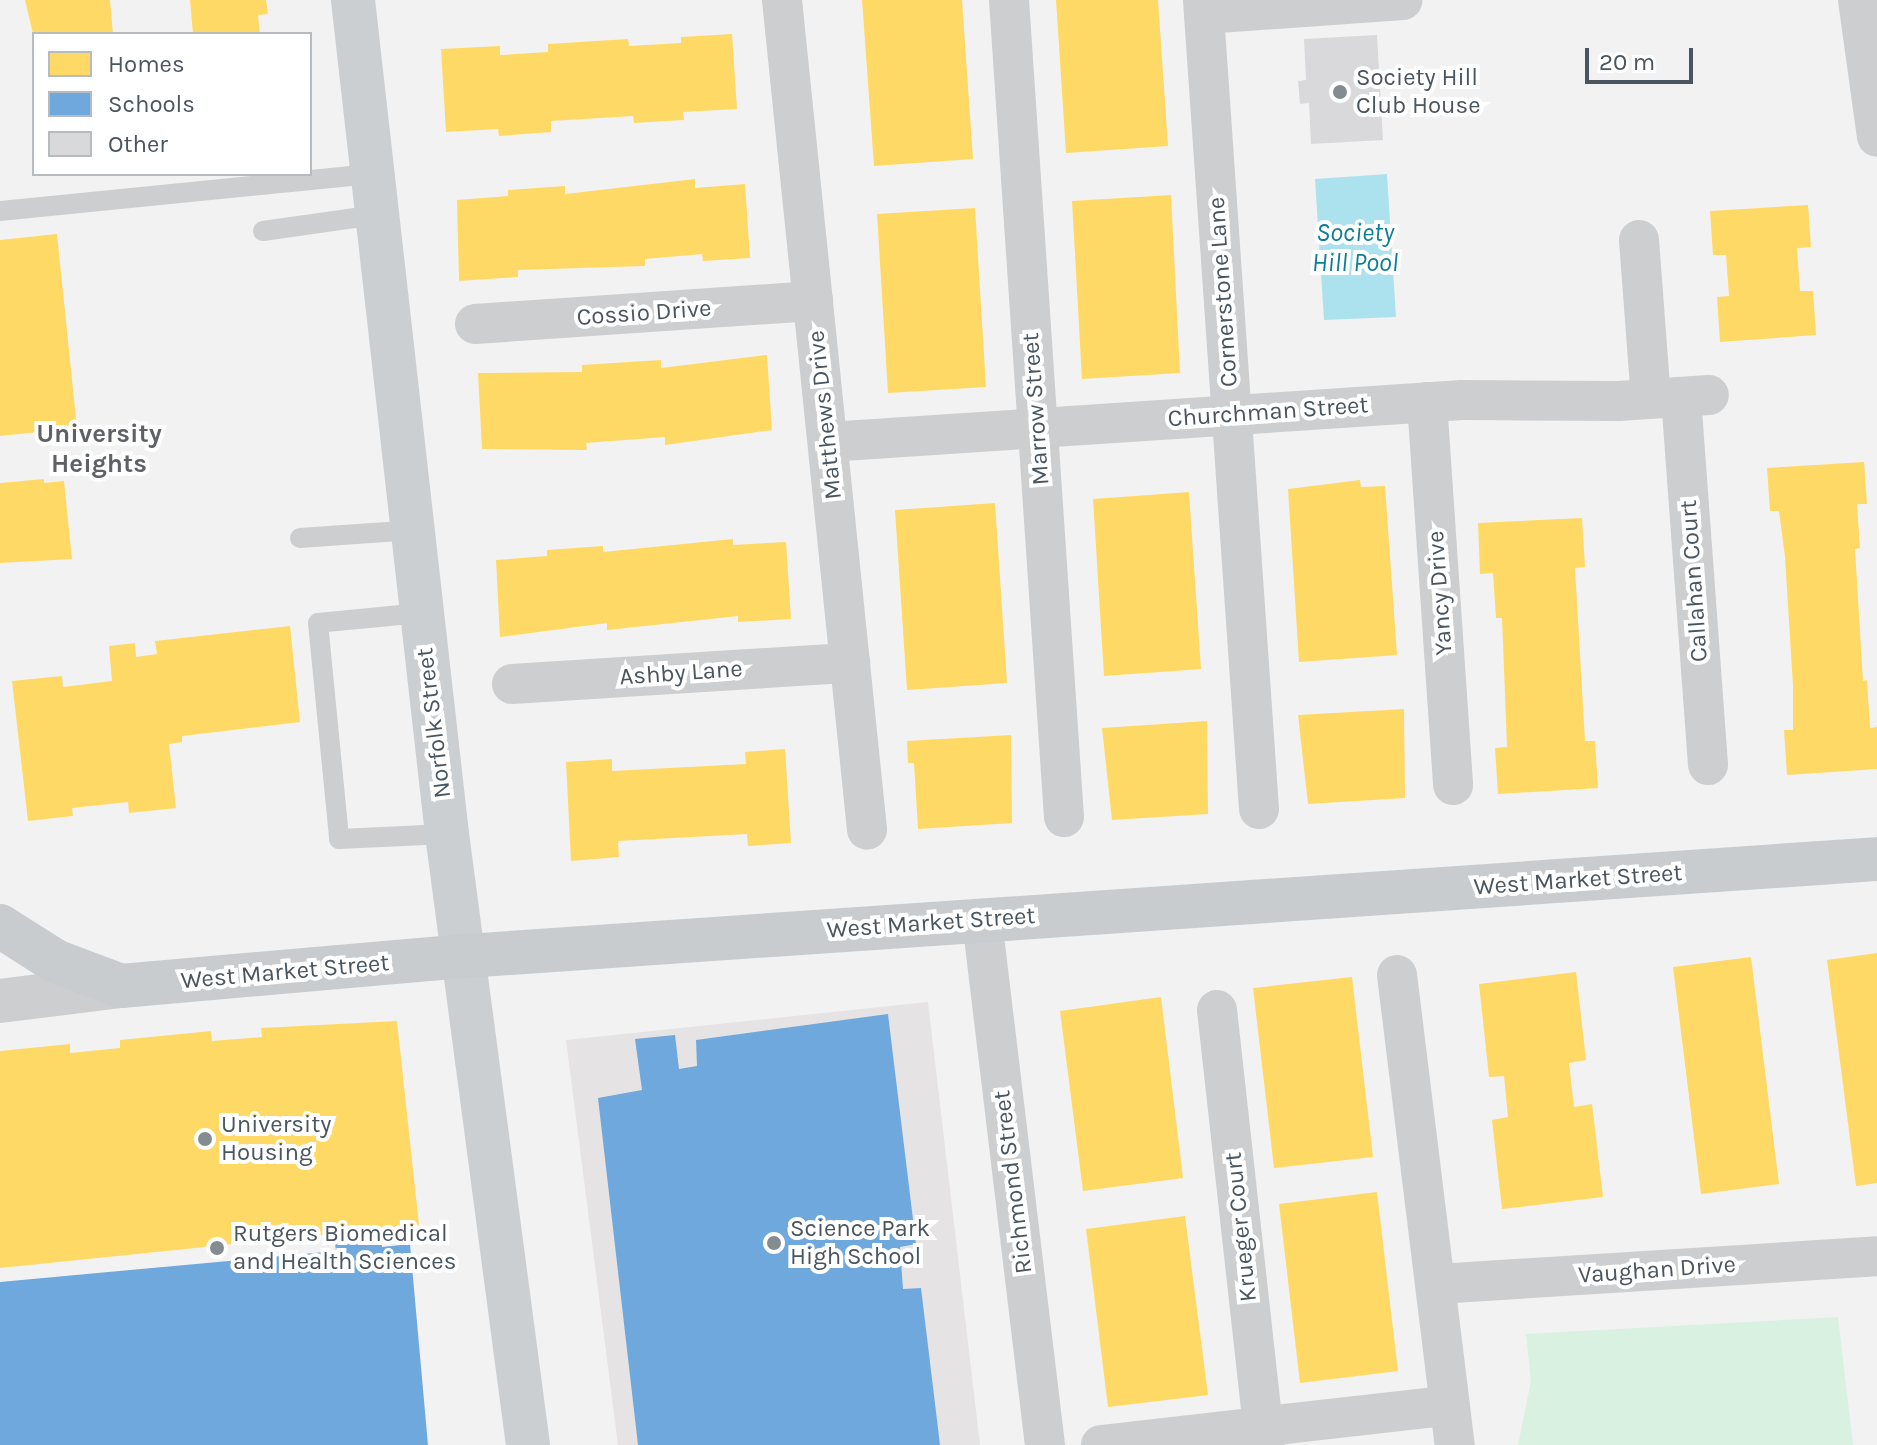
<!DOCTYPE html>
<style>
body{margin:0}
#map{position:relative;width:1877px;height:1445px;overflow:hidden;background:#f3f2f2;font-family:Karla,sans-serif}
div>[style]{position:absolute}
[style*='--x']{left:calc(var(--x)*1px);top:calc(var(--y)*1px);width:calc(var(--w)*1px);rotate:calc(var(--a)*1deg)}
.education>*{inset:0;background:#e5e3e4}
.green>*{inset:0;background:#d8f1e0}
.water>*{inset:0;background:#ace2ee}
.homes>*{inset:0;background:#ffd966}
.schools>*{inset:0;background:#6fa8dc}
.building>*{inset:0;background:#d9d9db}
.service>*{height:20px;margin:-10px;padding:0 10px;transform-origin:10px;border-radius:10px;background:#ccced0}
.minor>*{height:40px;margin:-20px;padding:0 20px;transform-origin:20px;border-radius:20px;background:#ccced0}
.tertiary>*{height:44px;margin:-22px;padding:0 22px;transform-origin:22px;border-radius:22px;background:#ccced0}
.secondary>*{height:44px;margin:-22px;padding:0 22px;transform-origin:22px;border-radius:22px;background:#cccfd2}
.primary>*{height:44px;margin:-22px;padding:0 22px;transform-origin:22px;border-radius:22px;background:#c8cccf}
.dots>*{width:22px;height:22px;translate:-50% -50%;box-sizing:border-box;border:4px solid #fff;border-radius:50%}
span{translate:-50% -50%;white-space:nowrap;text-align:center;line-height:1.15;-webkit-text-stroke:8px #fff;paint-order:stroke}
.poi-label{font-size:24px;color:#49555f}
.left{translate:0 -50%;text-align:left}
.street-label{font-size:24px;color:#49555f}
.water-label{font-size:26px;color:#0d7e97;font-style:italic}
.neighbourhood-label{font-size:26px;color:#5e6266;font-weight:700}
.legend{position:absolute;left:32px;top:32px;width:280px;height:144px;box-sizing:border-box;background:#fff;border:2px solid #b6bbbf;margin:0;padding:10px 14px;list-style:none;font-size:24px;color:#49555f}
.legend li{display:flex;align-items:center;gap:16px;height:40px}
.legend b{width:40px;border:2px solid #b6bbbf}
.scale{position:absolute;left:1585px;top:48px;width:108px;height:36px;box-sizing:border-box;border:4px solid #49555f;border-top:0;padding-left:10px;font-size:24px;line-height:28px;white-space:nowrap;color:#49555f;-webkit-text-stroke:6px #fff;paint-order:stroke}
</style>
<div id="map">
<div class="education">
<i style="clip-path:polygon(928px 1002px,980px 1445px,618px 1445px,566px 1040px)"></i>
</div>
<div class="green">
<i style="clip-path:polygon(1838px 1317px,1853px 1445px,1518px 1445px,1531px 1381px,1526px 1334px)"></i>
</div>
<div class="water">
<i style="clip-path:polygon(1387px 174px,1396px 317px,1324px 320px,1315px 179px)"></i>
</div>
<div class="homes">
<i style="clip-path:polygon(25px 0,110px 0,113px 34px,33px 34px)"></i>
<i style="clip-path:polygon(190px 0,266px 0,268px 14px,258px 15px,260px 34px,193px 34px)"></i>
<i style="clip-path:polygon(862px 0,962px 0,973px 159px,874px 166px)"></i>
<i style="clip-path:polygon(1056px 0,1158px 0,1168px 146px,1066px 153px)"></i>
<i style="clip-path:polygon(732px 34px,737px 109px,683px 112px,684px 120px,634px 123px,633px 116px,551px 121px,551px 132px,499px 136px,498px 129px,446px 132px,441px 49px,500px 46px,500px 55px,548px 52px,548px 44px,628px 39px,629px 46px,681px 43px,681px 37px)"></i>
<i style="clip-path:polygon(695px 179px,695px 188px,745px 184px,750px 258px,703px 261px,702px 254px,645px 259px,645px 266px,518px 270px,518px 277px,459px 281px,457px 200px,508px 196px,508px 190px,565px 186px,565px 194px)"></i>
<i style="clip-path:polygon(1171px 195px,1180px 373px,1082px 379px,1072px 201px)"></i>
<i style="clip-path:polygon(1808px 205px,1811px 247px,1797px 248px,1800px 291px,1813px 291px,1816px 335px,1720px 342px,1717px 297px,1729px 296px,1726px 255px,1713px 255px,1710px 211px)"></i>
<i style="clip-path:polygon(975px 208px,986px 387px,888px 393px,877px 214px)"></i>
<i style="clip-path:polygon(57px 234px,77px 428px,0 436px,0 240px)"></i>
<i style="clip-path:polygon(767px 355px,772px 430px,665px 445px,665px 437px,586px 443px,587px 450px,482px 449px,478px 373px,582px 372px,582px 365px,661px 360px,661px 368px)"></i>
<i style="clip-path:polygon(1864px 462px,1867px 504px,1857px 504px,1860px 548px,1855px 549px,1863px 681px,1867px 680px,1870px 728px,1877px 727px,1877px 769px,1787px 775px,1784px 730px,1793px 730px,1793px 686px,1785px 557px,1779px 511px,1770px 511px,1767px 468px)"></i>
<i style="clip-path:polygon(44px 479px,44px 483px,64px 481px,72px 559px,0 563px,0 483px)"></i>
<i style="clip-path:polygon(1360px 480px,1361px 487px,1385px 486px,1397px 655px,1299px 662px,1288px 489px)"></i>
<i style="clip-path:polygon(1189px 492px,1201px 669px,1104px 676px,1093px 499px)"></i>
<i style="clip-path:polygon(995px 503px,1007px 683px,907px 690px,895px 510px)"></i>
<i style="clip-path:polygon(1582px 518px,1585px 567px,1575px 568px,1585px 741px,1595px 741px,1598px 788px,1498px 794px,1495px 748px,1507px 747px,1502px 618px,1496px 618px,1493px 573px,1480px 574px,1478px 523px)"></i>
<i style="clip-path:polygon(733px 539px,733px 545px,786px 542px,791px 619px,738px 622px,738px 616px,607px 630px,607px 623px,500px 637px,496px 560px,547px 556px,547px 550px,603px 546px,603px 552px)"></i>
<i style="clip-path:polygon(290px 626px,300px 722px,182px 736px,182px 742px,169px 744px,176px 808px,129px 813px,128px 802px,72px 808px,73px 816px,28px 821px,12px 681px,62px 676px,63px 687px,112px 681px,109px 646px,135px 643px,136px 657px,157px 654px,155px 641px)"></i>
<i style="clip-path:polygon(1404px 709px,1405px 798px,1308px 804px,1298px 715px)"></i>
<i style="clip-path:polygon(1207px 721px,1208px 814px,1112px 820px,1102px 728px)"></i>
<i style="clip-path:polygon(1011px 735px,1012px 823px,918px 829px,914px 763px,908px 763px,907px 741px)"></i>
<i style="clip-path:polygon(785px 749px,791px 843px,748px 846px,747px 834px,618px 841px,619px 857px,571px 861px,566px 762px,612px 759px,612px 771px,746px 764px,745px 752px)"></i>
<i style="clip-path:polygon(1877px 953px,1877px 1183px,1856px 1186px,1827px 960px)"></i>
<i style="clip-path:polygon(1751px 957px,1779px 1184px,1701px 1194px,1673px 967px)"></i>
<i style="clip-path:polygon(1576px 972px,1586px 1060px,1569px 1063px,1574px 1107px,1592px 1104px,1603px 1197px,1502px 1209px,1492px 1120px,1508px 1117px,1504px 1076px,1489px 1077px,1479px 984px)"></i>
<i style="clip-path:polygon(1352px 977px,1373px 1157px,1274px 1168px,1253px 988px)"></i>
<i style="clip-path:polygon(1161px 997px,1183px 1178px,1083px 1191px,1060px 1011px)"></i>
<i style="clip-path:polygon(397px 1021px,419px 1225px,0 1268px,0 1051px,70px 1044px,70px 1053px,120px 1048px,120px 1040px,211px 1031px,212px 1041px,262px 1037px,261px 1028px)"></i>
<i style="clip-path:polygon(1377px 1192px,1398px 1371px,1300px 1383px,1279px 1204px)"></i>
<i style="clip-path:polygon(1185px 1216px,1208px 1395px,1108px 1407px,1086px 1229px)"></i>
</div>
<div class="schools">
<i style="clip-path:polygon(888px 1014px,916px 1244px,900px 1247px,903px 1289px,921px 1288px,940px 1445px,638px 1445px,598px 1098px,642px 1090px,635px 1039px,675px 1035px,679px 1069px,697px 1066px,696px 1040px)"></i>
<i style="clip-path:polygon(381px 1232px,382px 1247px,410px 1244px,428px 1445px,0 1445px,0 1282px,336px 1251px,334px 1236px)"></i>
</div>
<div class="building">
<i style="clip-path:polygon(1377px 35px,1383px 140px,1311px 144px,1309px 103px,1300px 104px,1298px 81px,1306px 80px,1304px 39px)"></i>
</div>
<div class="service">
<i style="--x:0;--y:211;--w:373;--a:-5.7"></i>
<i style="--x:263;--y:231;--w:113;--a:-8.1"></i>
<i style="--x:300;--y:538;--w:113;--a:-4"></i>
<i style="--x:421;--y:613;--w:103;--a:174.5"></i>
<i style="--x:318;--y:623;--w:217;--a:84.4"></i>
<i style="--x:339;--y:839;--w:108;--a:-2.7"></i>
</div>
<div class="minor">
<i style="--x:782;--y:0;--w:834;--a:84.15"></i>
<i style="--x:1009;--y:0;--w:819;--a:86.15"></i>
<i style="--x:1203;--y:0;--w:811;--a:86.04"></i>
<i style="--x:1858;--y:0;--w:138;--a:82.1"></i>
<i style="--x:1204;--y:14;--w:199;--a:-4"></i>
<i style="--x:1639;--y:240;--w:159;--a:85.7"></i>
<i style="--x:475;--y:324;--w:339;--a:-3.9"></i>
<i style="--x:1681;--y:397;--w:369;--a:85.8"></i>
<i style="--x:1427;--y:402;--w:384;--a:86.1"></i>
<i style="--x:828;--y:442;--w:636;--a:-3.78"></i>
<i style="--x:1463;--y:400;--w:155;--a:0.4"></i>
<i style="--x:1618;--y:401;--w:91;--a:-3.8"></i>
<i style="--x:512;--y:684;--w:339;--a:-3.6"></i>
<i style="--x:982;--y:920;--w:529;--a:83.16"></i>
<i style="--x:1397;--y:975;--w:474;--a:83"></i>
<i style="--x:1217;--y:1010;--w:438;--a:83.7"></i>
<i style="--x:1437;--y:1284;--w:441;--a:-3.6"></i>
<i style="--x:1101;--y:1445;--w:351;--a:-6.5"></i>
</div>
<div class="tertiary">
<i style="--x:0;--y:1001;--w:122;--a:-7.1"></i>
</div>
<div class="secondary">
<i style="--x:353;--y:0;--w:839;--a:83.57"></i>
<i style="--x:447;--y:834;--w:616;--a:82.45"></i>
</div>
<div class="primary">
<i style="--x:0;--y:926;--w:65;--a:32.5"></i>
<i style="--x:55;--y:961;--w:71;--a:20.7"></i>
<i style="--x:121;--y:986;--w:346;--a:-5"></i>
<i style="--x:466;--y:956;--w:1414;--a:-3.93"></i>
</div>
<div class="dots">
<i style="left:1340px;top:92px;background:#848c92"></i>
<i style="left:205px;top:1139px;background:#848c92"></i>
<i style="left:774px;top:1243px;background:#848c92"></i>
<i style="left:217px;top:1248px;background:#848c92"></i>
</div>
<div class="poi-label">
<span class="left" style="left:1356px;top:92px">Society Hill<br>Club House</span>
<span class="left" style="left:221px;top:1139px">University<br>Housing</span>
<span class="left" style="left:790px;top:1243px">Science Park<br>High School</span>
<span class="left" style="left:233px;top:1248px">Rutgers Biomedical<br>and Health Sciences</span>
</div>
<div class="street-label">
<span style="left:1223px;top:292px;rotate:-94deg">Cornerstone Lane</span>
<span style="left:644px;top:313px;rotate:-4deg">Cossio Drive</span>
<span style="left:1036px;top:409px;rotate:-94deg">Marrow Street</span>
<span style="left:1268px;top:412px;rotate:-4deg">Churchman Street</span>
<span style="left:825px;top:415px;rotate:-96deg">Matthews Drive</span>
<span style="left:1694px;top:581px;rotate:-94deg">Callahan Court</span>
<span style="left:1440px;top:593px;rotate:-94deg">Yancy Drive</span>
<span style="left:681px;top:673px;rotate:-4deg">Ashby Lane</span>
<span style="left:434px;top:723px;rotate:-97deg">Norfolk Street</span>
<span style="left:1578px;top:880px;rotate:-4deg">West Market Street</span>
<span style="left:931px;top:923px;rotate:-4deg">West Market Street</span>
<span style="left:285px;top:972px;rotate:-5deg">West Market Street</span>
<span style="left:1013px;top:1182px;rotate:-97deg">Richmond Street</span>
<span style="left:1241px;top:1227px;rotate:-96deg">Krueger Court</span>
<span style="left:1657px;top:1270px;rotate:-4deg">Vaughan Drive</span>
</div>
<div class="water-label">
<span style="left:1355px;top:248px">Society<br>Hill Pool</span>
</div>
<div class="neighbourhood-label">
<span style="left:99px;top:449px">University<br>Heights</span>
</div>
<ul class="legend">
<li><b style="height:22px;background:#ffd966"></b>Homes</li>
<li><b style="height:22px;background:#6fa8dc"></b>Schools</li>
<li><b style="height:22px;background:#d9d9db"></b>Other</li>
</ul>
<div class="scale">20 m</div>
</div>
